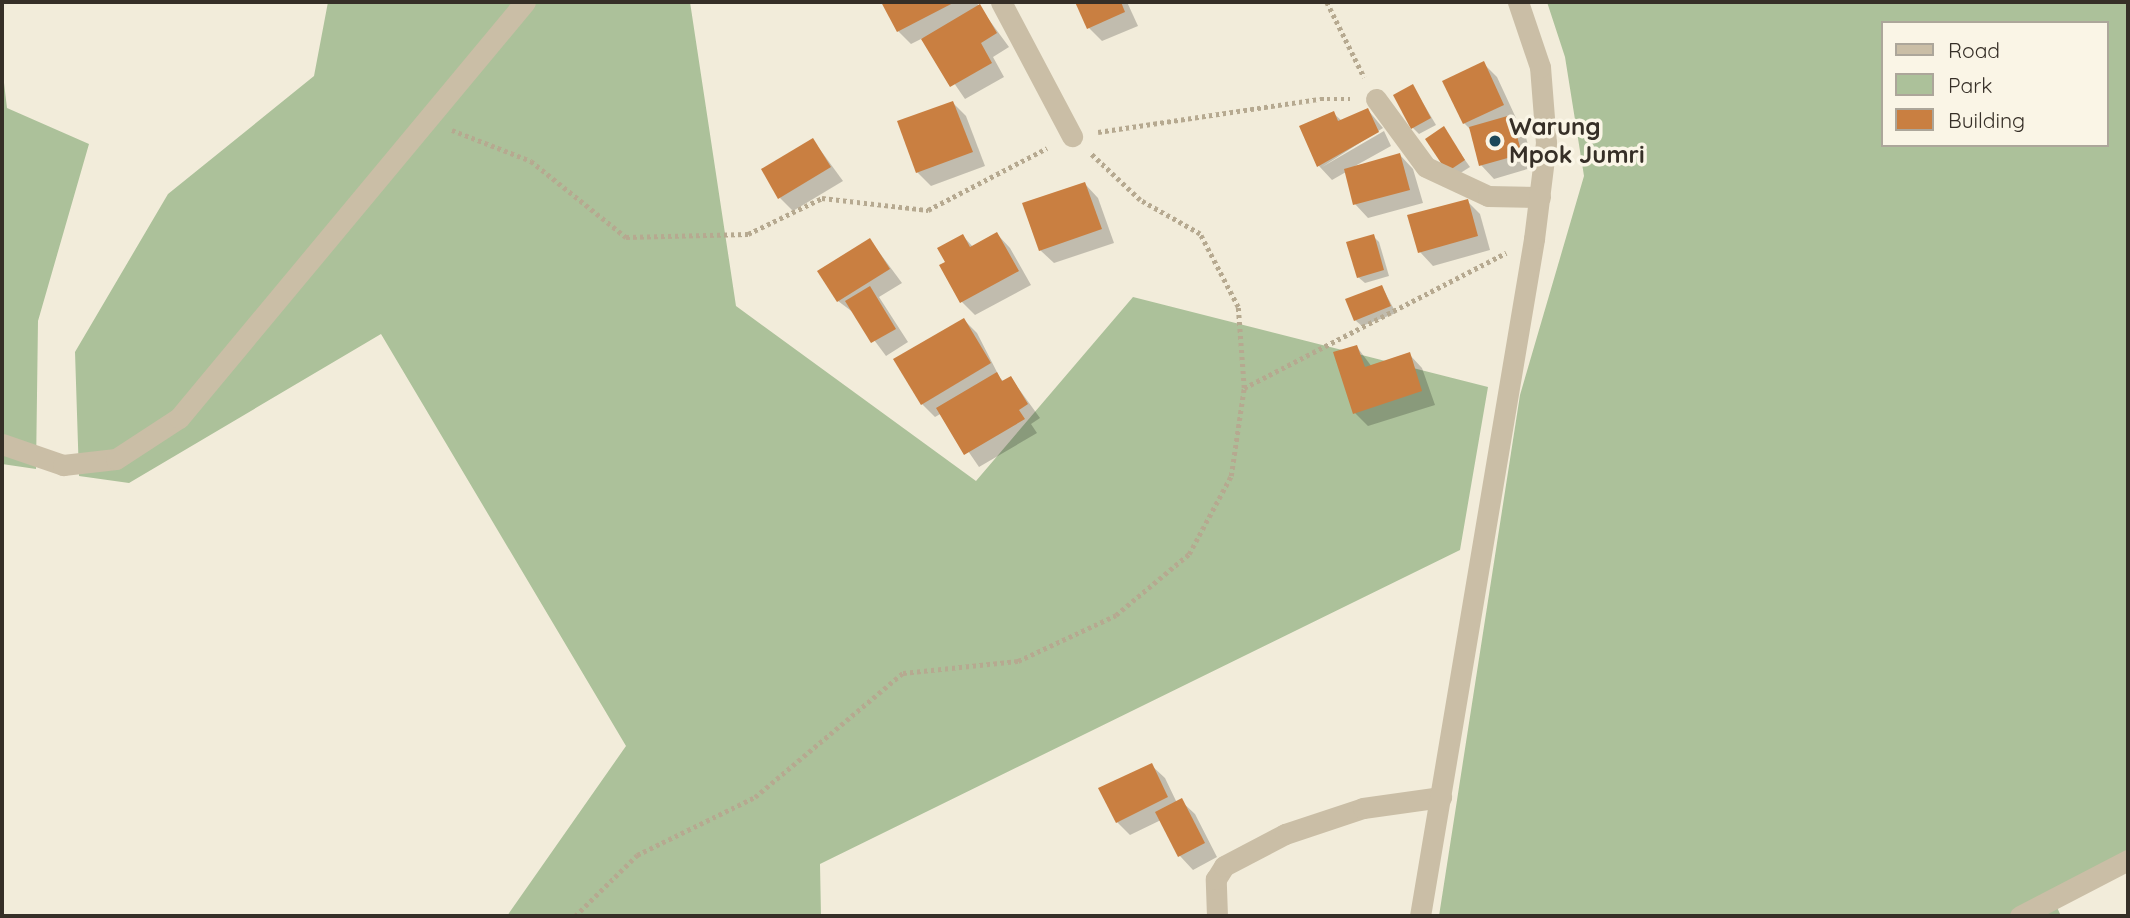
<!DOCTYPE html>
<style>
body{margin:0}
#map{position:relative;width:2130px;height:918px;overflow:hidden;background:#f2ecda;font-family:Quicksand,sans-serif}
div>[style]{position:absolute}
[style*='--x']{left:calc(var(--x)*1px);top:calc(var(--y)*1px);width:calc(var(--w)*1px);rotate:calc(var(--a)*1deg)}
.green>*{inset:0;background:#acc19a}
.shadow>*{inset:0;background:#0003}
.building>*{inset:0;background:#c97f41}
.path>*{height:4.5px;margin-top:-2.25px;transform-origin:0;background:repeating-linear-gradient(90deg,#b6a990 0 3.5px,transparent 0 7px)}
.minor>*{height:21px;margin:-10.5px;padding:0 10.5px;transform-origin:10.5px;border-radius:10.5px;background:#cabea6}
.dots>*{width:19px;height:19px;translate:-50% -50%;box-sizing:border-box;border:4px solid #faf5e6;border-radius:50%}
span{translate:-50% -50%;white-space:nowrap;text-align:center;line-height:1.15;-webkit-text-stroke:7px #faf5e6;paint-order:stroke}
.poi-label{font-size:24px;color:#362f27;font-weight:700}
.left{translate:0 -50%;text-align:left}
.frame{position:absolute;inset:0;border:4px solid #362f27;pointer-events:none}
.legend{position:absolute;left:1881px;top:21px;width:228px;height:126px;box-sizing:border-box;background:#faf5e6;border:2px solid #aca69a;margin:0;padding:9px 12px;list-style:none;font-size:21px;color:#362f27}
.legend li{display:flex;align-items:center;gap:14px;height:35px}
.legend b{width:35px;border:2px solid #aca69a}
</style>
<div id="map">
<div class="green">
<i style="clip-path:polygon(328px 2px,690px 2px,736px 306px,976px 481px,1133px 297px,1488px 387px,1460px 550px,820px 864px,821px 916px,507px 916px,626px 746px,381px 334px,129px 483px,79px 476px,75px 352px,168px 194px,314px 76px)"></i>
<i style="clip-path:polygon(evenodd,1547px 2px,2128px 2px,2128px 860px,2054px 901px,2061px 916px,1439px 916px,1520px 395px,1584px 176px,1565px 57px,1547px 2px,1883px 23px,2107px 23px,2107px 145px,1883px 145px,1883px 23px)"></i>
<i style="clip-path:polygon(2px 66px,7px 108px,89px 144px,38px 321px,36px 469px,2px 464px)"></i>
</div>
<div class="shadow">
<i style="clip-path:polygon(886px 2px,976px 2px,1009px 47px,993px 57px,1004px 77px,965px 99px,923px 38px,911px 44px,898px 31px)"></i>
<i style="clip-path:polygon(1077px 2px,1127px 2px,1138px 26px,1102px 41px,1089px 28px)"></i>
<i style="clip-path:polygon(1483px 63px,1497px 77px,1516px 118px,1513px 120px,1524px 130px,1534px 167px,1494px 179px,1481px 165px,1471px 130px,1464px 123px)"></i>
<i style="clip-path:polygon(1413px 86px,1436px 125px,1419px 134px,1413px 128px)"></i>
<i style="clip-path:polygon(953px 103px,966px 116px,985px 166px,931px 186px,917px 172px)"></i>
<i style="clip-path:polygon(1368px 110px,1383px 128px,1322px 167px,1384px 131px,1391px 146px,1355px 166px,1400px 155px,1413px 169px,1423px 203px,1368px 218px,1355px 204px,1346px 172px,1332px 180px,1319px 166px,1301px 127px,1333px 113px,1342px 121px)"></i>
<i style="clip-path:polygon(1443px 129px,1470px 167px,1454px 177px)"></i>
<i style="clip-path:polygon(813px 140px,843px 181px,793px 211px,780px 198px)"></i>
<i style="clip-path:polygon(1085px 184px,1098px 198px,1114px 243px,1054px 263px,1040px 250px)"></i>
<i style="clip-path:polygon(1467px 201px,1480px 214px,1490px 250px,1433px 266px,1420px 252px)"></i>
<i style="clip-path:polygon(997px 234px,1010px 248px,1031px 285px,975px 315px,962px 302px,947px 262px,963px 236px,973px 247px)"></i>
<i style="clip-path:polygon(1373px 236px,1379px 242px,1389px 276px,1365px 283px,1358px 277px)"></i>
<i style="clip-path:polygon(870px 240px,902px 283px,879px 297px,908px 342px,886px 356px,854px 313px,838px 301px)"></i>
<i style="clip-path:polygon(1382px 287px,1396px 313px,1362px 326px,1355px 320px)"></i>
<i style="clip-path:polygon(964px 320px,977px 333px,1000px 378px,1004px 382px,1011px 378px,1040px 418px,1031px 424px,1037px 433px,979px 467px,942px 413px,935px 417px,922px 404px)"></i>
<i style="clip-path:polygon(1357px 347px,1372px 367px,1409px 354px,1422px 368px,1435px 405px,1368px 426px,1355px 413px)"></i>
<i style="clip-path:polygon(1151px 765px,1165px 778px,1177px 803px,1181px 801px,1195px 814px,1217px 857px,1193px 870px,1180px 856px,1161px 820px,1130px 835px,1117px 822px)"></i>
</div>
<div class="building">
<i style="clip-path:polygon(881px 2px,955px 2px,897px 32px)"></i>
<i style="clip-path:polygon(1075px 2px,1121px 2px,1125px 12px,1087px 29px)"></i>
<i style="clip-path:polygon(980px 4px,997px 33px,981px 43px,992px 63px,950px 87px,921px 39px)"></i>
<i style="clip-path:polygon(1484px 61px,1504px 105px,1463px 124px,1442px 81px)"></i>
<i style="clip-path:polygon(1413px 84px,1431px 118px,1411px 129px,1393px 95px)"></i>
<i style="clip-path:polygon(953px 101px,973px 152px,916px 173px,897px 121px)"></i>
<i style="clip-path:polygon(1368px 108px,1379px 132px,1317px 167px,1299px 126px,1334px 111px,1338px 121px)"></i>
<i style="clip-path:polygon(1511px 115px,1522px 154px,1479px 166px,1469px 127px)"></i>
<i style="clip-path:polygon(1444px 126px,1465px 160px,1447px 172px,1425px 139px)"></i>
<i style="clip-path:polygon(813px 138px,831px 167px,778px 199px,761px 169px)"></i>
<i style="clip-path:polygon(1400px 153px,1410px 190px,1353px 205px,1344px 169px)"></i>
<i style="clip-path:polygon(1085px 182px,1102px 229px,1039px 251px,1022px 203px)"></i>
<i style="clip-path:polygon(1468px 199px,1478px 236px,1418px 253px,1407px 215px)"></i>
<i style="clip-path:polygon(997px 232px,1019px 271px,960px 303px,939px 265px,945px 262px,937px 248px,963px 234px,970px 247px)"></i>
<i style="clip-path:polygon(1374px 234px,1384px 270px,1357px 278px,1346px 242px)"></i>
<i style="clip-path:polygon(870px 238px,890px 269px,837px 302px,817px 271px)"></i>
<i style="clip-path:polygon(1382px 285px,1391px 306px,1354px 321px,1345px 299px)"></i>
<i style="clip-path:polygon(870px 286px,896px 329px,871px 343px,845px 301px)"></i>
<i style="clip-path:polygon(964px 318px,991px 363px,921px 405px,893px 359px)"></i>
<i style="clip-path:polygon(1357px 345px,1365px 367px,1410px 352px,1422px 391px,1353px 414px,1333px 352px)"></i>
<i style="clip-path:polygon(997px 372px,1002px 381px,1011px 376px,1028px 404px,1019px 410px,1025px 419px,964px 455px,936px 408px)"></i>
<i style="clip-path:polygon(1152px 763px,1168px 797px,1116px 823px,1098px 788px)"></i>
<i style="clip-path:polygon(1182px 798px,1205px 843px,1178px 857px,1155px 812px)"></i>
</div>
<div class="path">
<i style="--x:1327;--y:2;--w:84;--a:63.7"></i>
<i style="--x:452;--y:130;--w:85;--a:21.4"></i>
<i style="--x:531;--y:161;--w:122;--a:38.7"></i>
<i style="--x:626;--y:237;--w:122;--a:-1.4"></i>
<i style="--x:748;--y:234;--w:82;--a:-25.9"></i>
<i style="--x:822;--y:198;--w:107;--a:6.5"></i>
<i style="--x:928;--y:210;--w:134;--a:-27.5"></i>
<i style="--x:1098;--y:132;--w:224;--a:-8.5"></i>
<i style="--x:1320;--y:99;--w:30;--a:0"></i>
<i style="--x:1244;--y:388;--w:295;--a:-27.3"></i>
<i style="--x:575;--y:916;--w:87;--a:-44.5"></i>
<i style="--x:637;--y:855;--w:131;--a:-26.2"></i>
<i style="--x:755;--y:797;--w:193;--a:-40"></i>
<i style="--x:903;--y:673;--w:116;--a:-6"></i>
<i style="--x:1018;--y:661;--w:108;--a:-25.1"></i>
<i style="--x:1116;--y:615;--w:95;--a:-39.9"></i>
<i style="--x:1189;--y:554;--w:89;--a:-61.7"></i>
<i style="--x:1231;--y:476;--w:89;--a:-81.6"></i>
<i style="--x:1244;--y:388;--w:81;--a:-94.2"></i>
<i style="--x:1238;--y:307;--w:82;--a:-117.5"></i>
<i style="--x:1200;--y:234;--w:69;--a:-150.5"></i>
<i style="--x:1140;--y:200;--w:69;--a:-136.8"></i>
</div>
<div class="minor">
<i style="--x:1001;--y:2;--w:152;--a:62.1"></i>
<i style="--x:1376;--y:99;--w:84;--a:53.7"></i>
<i style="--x:1426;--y:167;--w:68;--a:25.1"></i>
<i style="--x:1488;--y:196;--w:52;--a:1.1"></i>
<i style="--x:2;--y:444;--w:65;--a:19"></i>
<i style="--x:63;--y:465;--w:53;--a:-6.5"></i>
<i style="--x:116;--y:459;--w:75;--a:-33.1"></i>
<i style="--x:179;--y:418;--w:541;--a:-50.25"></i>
<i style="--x:1217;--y:916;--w:37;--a:-92"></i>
<i style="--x:1216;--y:879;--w:15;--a:-58"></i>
<i style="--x:1224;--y:866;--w:69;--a:-27.7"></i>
<i style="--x:1285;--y:834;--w:82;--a:-18.4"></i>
<i style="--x:1363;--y:808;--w:79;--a:-8"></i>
<i style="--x:1420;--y:916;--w:687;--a:-80.44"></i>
<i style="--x:1534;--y:239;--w:97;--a:-82.9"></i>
<i style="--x:1546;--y:143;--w:76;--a:-94.5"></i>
<i style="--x:1540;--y:67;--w:69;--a:-108.7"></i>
<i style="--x:2020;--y:916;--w:122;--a:-27.4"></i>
</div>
<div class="dots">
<i style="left:1495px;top:141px;background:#1c4859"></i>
</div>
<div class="poi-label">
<span class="left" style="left:1509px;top:141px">Warung<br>Mpok Jumri</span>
</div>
<div class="frame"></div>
<ul class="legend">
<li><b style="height:9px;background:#cabea6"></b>Road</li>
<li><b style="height:19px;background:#acc19a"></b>Park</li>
<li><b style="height:19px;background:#c97f41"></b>Building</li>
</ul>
</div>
